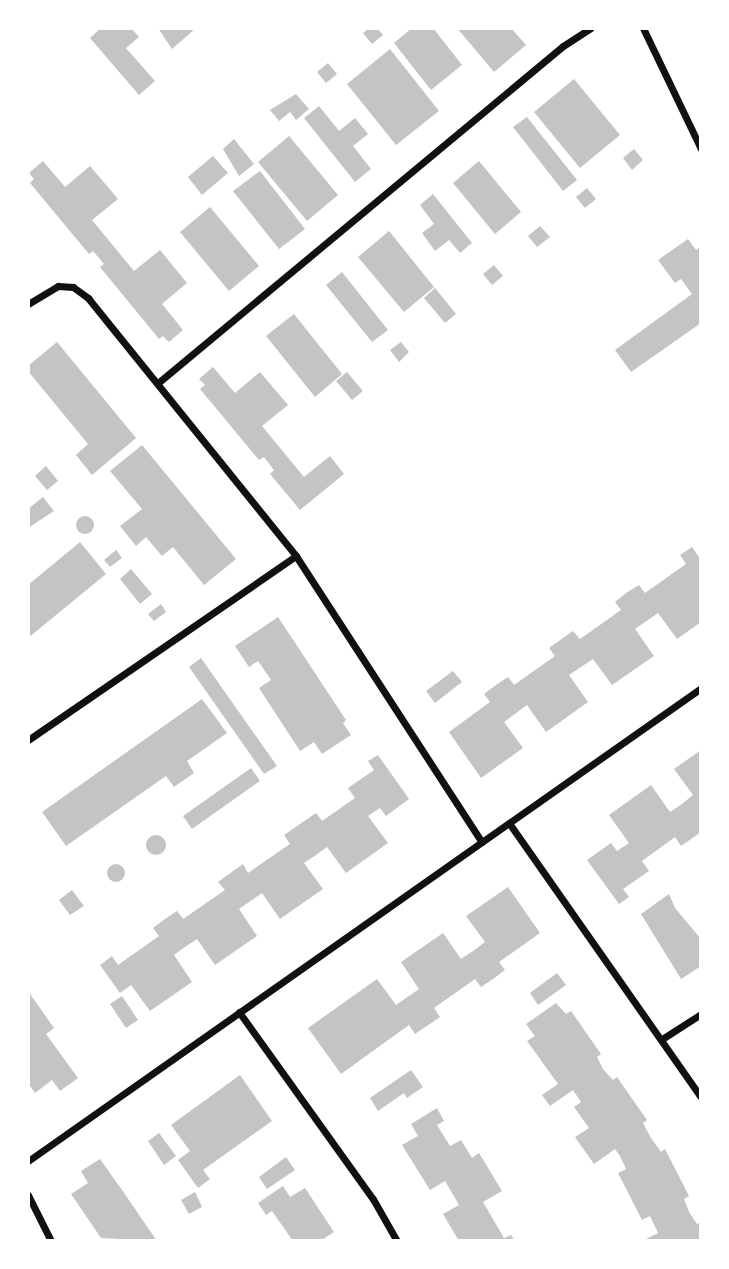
<!DOCTYPE html>
<style>
body{margin:0}
#map{position:relative;width:729px;height:1269px;overflow:hidden;background:#fff;font-family:"Playfair Display",serif}
div>[style]{position:absolute}
[style*='--x']{left:calc(var(--x)*1px);top:calc(var(--y)*1px);width:calc(var(--w)*1px);rotate:calc(var(--a)*1deg)}
.building>*{inset:0;background:#c4c4c4}
.round{border-radius:50%}
.minor>*{height:7px;margin:-3.5px;padding:0 3.5px;transform-origin:3.5px;border-radius:3.5px;background:#111}
span{translate:-50% -50%;white-space:nowrap;text-align:center;line-height:1.15;-webkit-text-stroke:7px #fff;paint-order:stroke}
.frame{position:absolute;inset:0;border:30px solid #fff;pointer-events:none}
</style>
<div id="map">
<div class="building">
<i style="clip-path:polygon(101px 28px,131px 28px,139px 37px,126px 48px,155px 81px,139px 95px,90px 38px)"></i>
<i style="clip-path:polygon(158px 28px,196px 28px,172px 49px)"></i>
<i style="clip-path:polygon(369px 28px,377px 28px,383px 35px,372px 44px,363px 33px)"></i>
<i style="clip-path:polygon(412px 28px,433px 28px,462px 65px,431px 90px,394px 43px)"></i>
<i style="clip-path:polygon(457px 28px,511px 28px,526px 45px,494px 72px)"></i>
<i style="clip-path:polygon(390px 49px,439px 111px,396px 145px,347px 84px)"></i>
<i style="clip-path:polygon(328px 63px,337px 74px,326px 83px,317px 72px)"></i>
<i style="clip-path:polygon(574px 79px,620px 135px,580px 168px,534px 112px)"></i>
<i style="clip-path:polygon(296px 94px,309px 109px,296px 120px,290px 112px,279px 121px,270px 110px)"></i>
<i style="clip-path:polygon(319px 106px,339px 131px,355px 118px,368px 134px,353px 146px,371px 169px,355px 182px,304px 118px)"></i>
<i style="clip-path:polygon(527px 117px,577px 180px,563px 191px,513px 127px)"></i>
<i style="clip-path:polygon(289px 136px,338px 195px,307px 221px,258px 162px)"></i>
<i style="clip-path:polygon(234px 139px,254px 164px,239px 176px,223px 149px)"></i>
<i style="clip-path:polygon(634px 149px,643px 160px,632px 170px,623px 158px)"></i>
<i style="clip-path:polygon(213px 156px,228px 173px,202px 195px,188px 177px)"></i>
<i style="clip-path:polygon(43px 161px,65px 187px,90px 166px,118px 199px,92px 220px,134px 271px,160px 250px,187px 283px,162px 304px,183px 330px,169px 342px,163px 336px,159px 339px,100px 267px,104px 264px,93px 251px,89px 254px,30px 183px,34px 179px,29px 173px)"></i>
<i style="clip-path:polygon(479px 161px,521px 212px,495px 234px,453px 183px)"></i>
<i style="clip-path:polygon(260px 171px,305px 229px,279px 249px,233px 191px)"></i>
<i style="clip-path:polygon(587px 188px,596px 199px,585px 208px,576px 197px)"></i>
<i style="clip-path:polygon(433px 194px,472px 243px,460px 253px,449px 240px,435px 251px,422px 233px,434px 224px,420px 205px)"></i>
<i style="clip-path:polygon(210px 207px,259px 266px,229px 291px,180px 232px)"></i>
<i style="clip-path:polygon(540px 226px,550px 237px,537px 247px,528px 236px)"></i>
<i style="clip-path:polygon(389px 231px,434px 287px,404px 312px,358px 257px)"></i>
<i style="clip-path:polygon(688px 239px,696px 250px,701px 246px,701px 323px,631px 372px,615px 350px,692px 294px,681px 279px,675px 283px,658px 260px)"></i>
<i style="clip-path:polygon(494px 265px,503px 276px,492px 285px,483px 274px)"></i>
<i style="clip-path:polygon(342px 272px,388px 330px,372px 342px,326px 285px)"></i>
<i style="clip-path:polygon(435px 288px,456px 314px,445px 323px,424px 298px)"></i>
<i style="clip-path:polygon(294px 314px,342px 374px,315px 397px,266px 336px)"></i>
<i style="clip-path:polygon(57px 342px,136px 438px,92px 475px,76px 455px,88px 444px,28px 371px,28px 366px)"></i>
<i style="clip-path:polygon(401px 342px,409px 352px,399px 362px,390px 350px)"></i>
<i style="clip-path:polygon(213px 367px,235px 393px,260px 372px,288px 405px,262px 426px,304px 477px,330px 456px,344px 474px,300px 510px,270px 474px,274px 470px,264px 457px,259px 460px,200px 389px,205px 385px,199px 379px)"></i>
<i style="clip-path:polygon(347px 372px,363px 391px,352px 400px,336px 381px)"></i>
<i style="clip-path:polygon(142px 445px,236px 559px,204px 585px,173px 547px,162px 556px,146px 537px,136px 546px,120px 526px,142px 509px,110px 471px)"></i>
<i style="clip-path:polygon(46px 466px,58px 481px,47px 490px,35px 476px)"></i>
<i style="clip-path:polygon(43px 497px,54px 511px,28px 528px,28px 509px)"></i>
<i class="round" style="left:76px;top:516px;width:18px;height:18px"></i>
<i style="clip-path:polygon(80px 542px,106px 574px,28px 638px,28px 585px)"></i>
<i style="clip-path:polygon(692px 547px,701px 560px,701px 622px,677px 639px,658px 613px,635px 629px,654px 656px,612px 685px,593px 659px,569px 675px,588px 702px,546px 732px,527px 705px,504px 722px,523px 748px,481px 778px,449px 732px,490px 702px,484px 694px,496px 685px,508px 677px,514px 685px,555px 656px,549px 648px,573px 631px,580px 639px,621px 610px,615px 602px,626px 593px,639px 585px,645px 593px,686px 564px,680px 555px)"></i>
<i style="clip-path:polygon(116px 550px,122px 558px,110px 567px,104px 560px)"></i>
<i style="clip-path:polygon(131px 569px,152px 594px,140px 604px,120px 579px)"></i>
<i style="clip-path:polygon(161px 604px,166px 612px,154px 621px,148px 614px)"></i>
<i style="clip-path:polygon(278px 617px,346px 720px,343px 723px,351px 735px,322px 754px,314px 742px,300px 751px,259px 688px,271px 680px,258px 661px,249px 667px,235px 646px)"></i>
<i style="clip-path:polygon(201px 658px,277px 766px,264px 774px,189px 667px)"></i>
<i style="clip-path:polygon(453px 671px,462px 682px,435px 703px,426px 691px)"></i>
<i style="clip-path:polygon(202px 699px,227px 733px,187px 761px,194px 773px,174px 787px,166px 776px,66px 846px,42px 812px)"></i>
<i style="clip-path:polygon(701px 750px,701px 832px,681px 846px,675px 837px,642px 861px,649px 871px,623px 889px,629px 897px,619px 904px,587px 860px,611px 843px,617px 851px,629px 843px,609px 815px,651px 785px,670px 812px,682px 804px,693px 795px,674px 769px)"></i>
<i style="clip-path:polygon(378px 755px,409px 799px,386px 816px,380px 808px,368px 816px,388px 843px,346px 873px,327px 847px,316px 855px,304px 863px,323px 889px,280px 919px,262px 893px,239px 909px,257px 936px,215px 965px,197px 939px,185px 947px,174px 955px,192px 982px,150px 1011px,131px 985px,120px 993px,100px 965px,112px 956px,118px 965px,159px 936px,153px 928px,165px 919px,177px 911px,183px 919px,225px 890px,218px 882px,243px 864px,248px 873px,290px 844px,284px 835px,316px 813px,322px 821px,355px 798px,348px 788px,374px 770px,368px 761px)"></i>
<i style="clip-path:polygon(251px 768px,260px 781px,192px 829px,183px 816px)"></i>
<i class="round" style="left:146px;top:835px;width:20px;height:20px"></i>
<i class="round" style="left:107px;top:864px;width:18px;height:18px"></i>
<i style="clip-path:polygon(508px 887px,540px 933px,499px 962px,505px 970px,493px 979px,481px 987px,475px 979px,434px 1008px,440px 1017px,415px 1034px,409px 1025px,341px 1074px,308px 1028px,377px 979px,396px 1005px,419px 989px,401px 962px,443px 933px,461px 959px,473px 951px,485px 942px,466px 916px)"></i>
<i style="clip-path:polygon(72px 890px,84px 906px,70px 915px,59px 900px)"></i>
<i style="clip-path:polygon(669px 894px,675px 908px,701px 939px,701px 966px,681px 979px,641px 914px)"></i>
<i style="clip-path:polygon(557px 973px,566px 985px,538px 1005px,530px 993px)"></i>
<i style="clip-path:polygon(28px 991px,54px 1028px,46px 1034px,78px 1078px,60px 1091px,52px 1080px,35px 1093px,28px 1083px)"></i>
<i style="clip-path:polygon(122px 996px,138px 1020px,126px 1028px,110px 1004px)"></i>
<i style="clip-path:polygon(556px 1003px,566px 1014px,571px 1011px,601px 1054px,597px 1057px,603px 1069px,613px 1080px,617px 1077px,647px 1120px,643px 1123px,651px 1138px,661px 1152px,665px 1149px,689px 1196px,684px 1199px,689px 1212px,697px 1224px,701px 1222px,701px 1241px,642px 1241px,658px 1233px,650px 1216px,642px 1220px,618px 1173px,626px 1169px,620px 1156px,615px 1149px,594px 1164px,575px 1137px,589px 1128px,574px 1107px,581px 1102px,573px 1090px,550px 1106px,542px 1095px,558px 1084px,527px 1041px,535px 1036px,526px 1024px)"></i>
<i style="clip-path:polygon(411px 1070px,423px 1087px,407px 1098px,404px 1093px,378px 1111px,370px 1098px)"></i>
<i style="clip-path:polygon(240px 1075px,272px 1121px,203px 1170px,210px 1179px,198px 1188px,178px 1160px,190px 1151px,171px 1125px)"></i>
<i style="clip-path:polygon(437px 1108px,444px 1121px,437px 1125px,450px 1146px,461px 1140px,472px 1158px,479px 1153px,502px 1191px,483px 1202px,504px 1238px,511px 1235px,515px 1241px,459px 1241px,443px 1214px,459px 1205px,445px 1181px,430px 1190px,402px 1145px,418px 1136px,411px 1124px)"></i>
<i style="clip-path:polygon(159px 1133px,176px 1156px,164px 1165px,148px 1141px)"></i>
<i style="clip-path:polygon(286px 1157px,295px 1170px,267px 1189px,259px 1177px)"></i>
<i style="clip-path:polygon(100px 1159px,122px 1190px,157px 1241px,101px 1238px,71px 1194px,88px 1183px,81px 1171px)"></i>
<i style="clip-path:polygon(283px 1186px,290px 1197px,305px 1188px,334px 1232px,320px 1241px,293px 1241px,272px 1211px,266px 1215px,258px 1203px)"></i>
<i style="clip-path:polygon(195px 1192px,202px 1207px,189px 1214px,181px 1200px)"></i>
</div>
<div class="minor">
<i style="--x:643;--y:28;--w:134;--a:64.4"></i>
<i style="--x:28;--y:304;--w:35;--a:-31"></i>
<i style="--x:58;--y:286;--w:15;--a:4"></i>
<i style="--x:73;--y:287;--w:19;--a:36"></i>
<i style="--x:88;--y:298;--w:331;--a:51.1"></i>
<i style="--x:296;--y:556;--w:341;--a:57"></i>
<i style="--x:159;--y:382;--w:525;--a:-39.75"></i>
<i style="--x:563;--y:46;--w:33;--a:-33"></i>
<i style="--x:28;--y:740;--w:325;--a:-34.5"></i>
<i style="--x:509;--y:823;--w:335;--a:55"></i>
<i style="--x:239;--y:1012;--w:230;--a:54.4"></i>
<i style="--x:373;--y:1199;--w:48;--a:60.3"></i>
<i style="--x:662;--y:1039;--w:46;--a:-32.7"></i>
<i style="--x:28;--y:1161;--w:823;--a:-35.1"></i>
<i style="--x:28;--y:1195;--w:51;--a:63.4"></i>
</div>
<div class="frame"></div>
</div>
